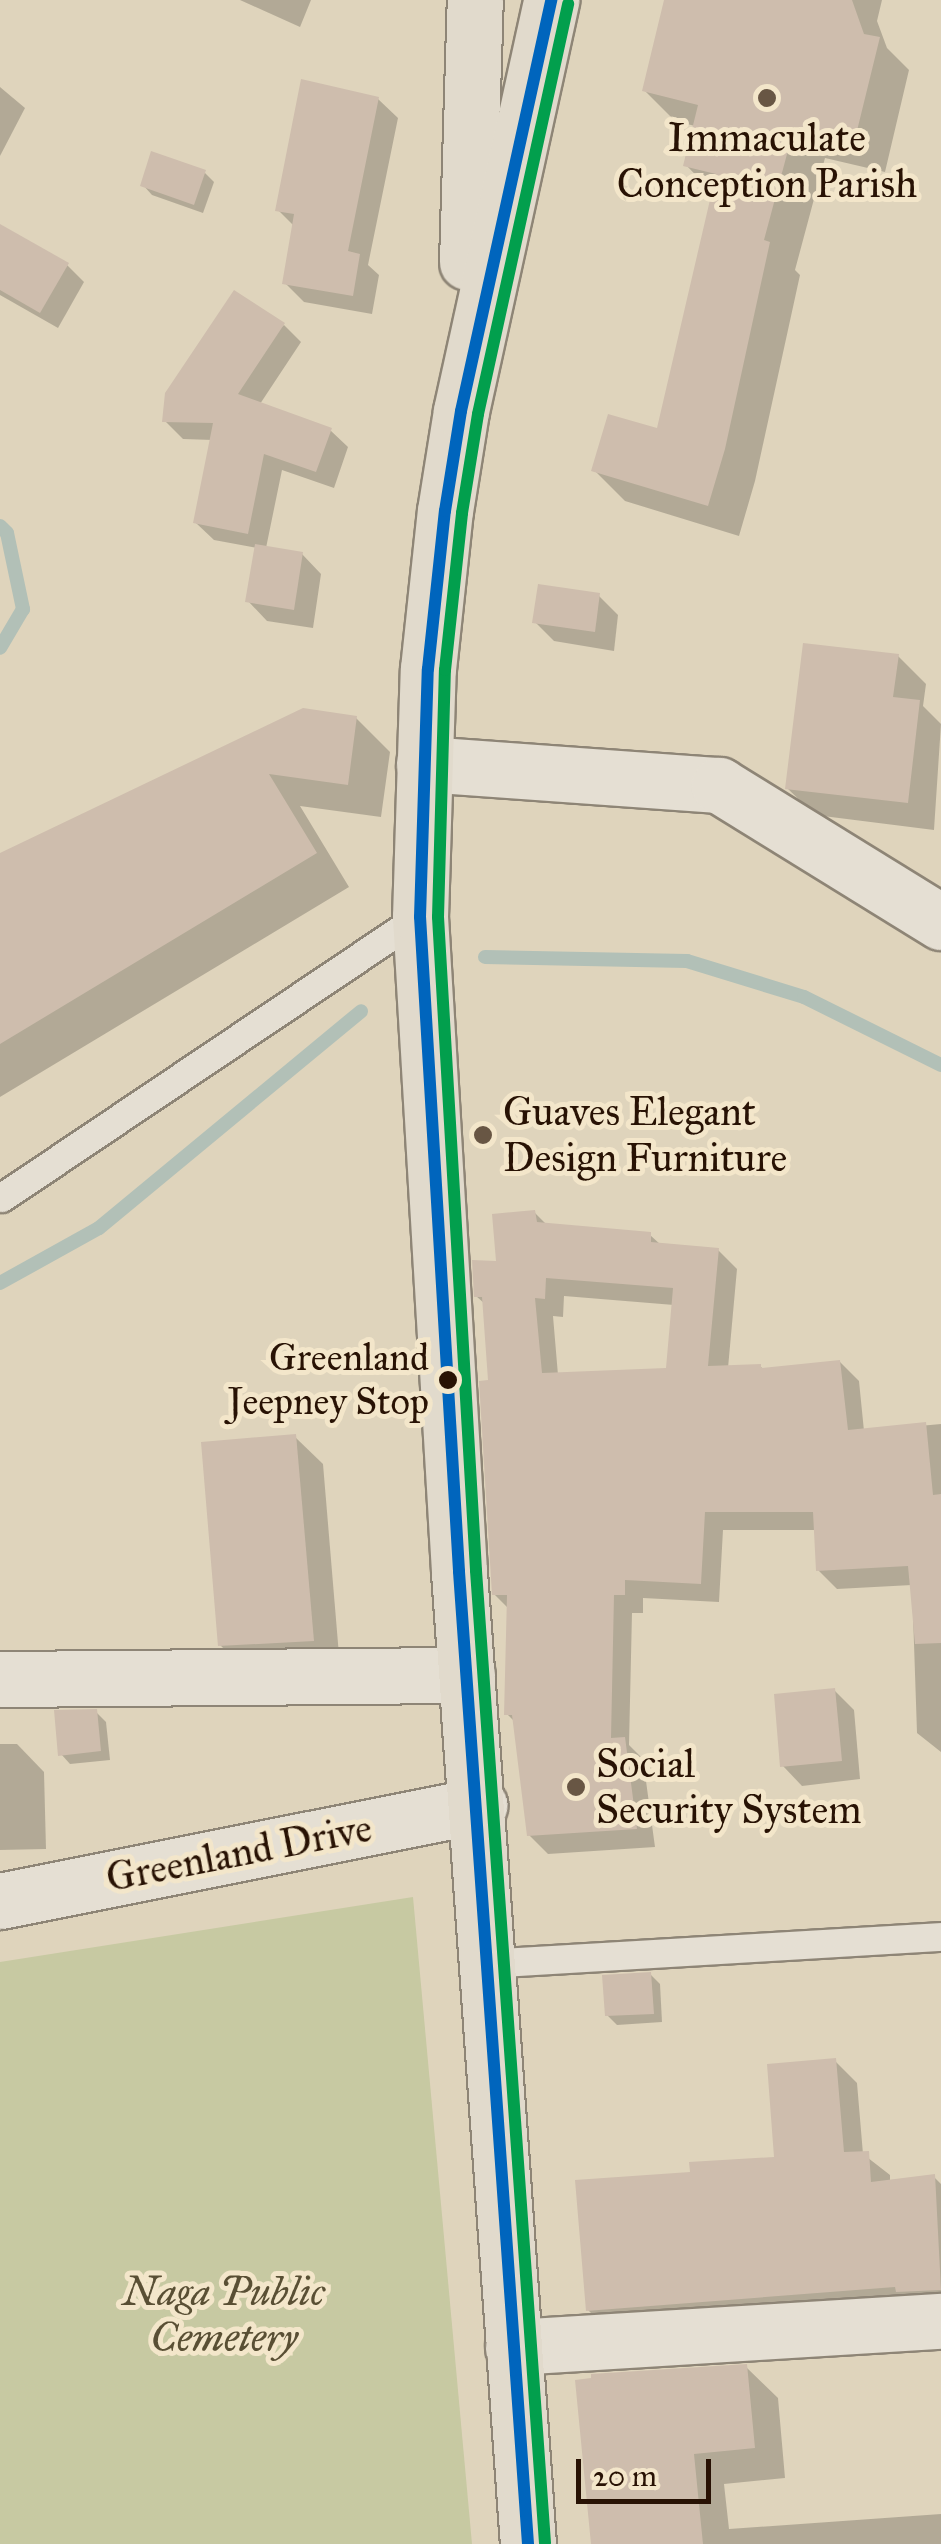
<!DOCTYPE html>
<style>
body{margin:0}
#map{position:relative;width:941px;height:2544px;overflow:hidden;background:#dfd4bc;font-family:"IM FELL Great Primer",serif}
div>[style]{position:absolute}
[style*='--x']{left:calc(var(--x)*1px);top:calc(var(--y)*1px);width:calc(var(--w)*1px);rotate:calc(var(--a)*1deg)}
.green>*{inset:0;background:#c7c9a2}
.shadow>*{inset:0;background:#0003}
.stream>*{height:14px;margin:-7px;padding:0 7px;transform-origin:7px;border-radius:7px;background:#b2c0b7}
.building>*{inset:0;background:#cebdad}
.roads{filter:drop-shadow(2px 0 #8e8576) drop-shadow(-2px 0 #8e8576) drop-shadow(0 2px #8e8576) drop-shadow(0 -2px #8e8576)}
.service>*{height:28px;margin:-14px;padding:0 14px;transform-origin:14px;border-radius:14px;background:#e5dfd3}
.minor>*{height:55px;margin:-27.5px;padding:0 27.5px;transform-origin:27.5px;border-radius:27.5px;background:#e5dfd3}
.tertiary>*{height:55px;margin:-27.5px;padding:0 27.5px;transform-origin:27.5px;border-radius:27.5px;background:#e5dfd3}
.primary>*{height:55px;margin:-27.5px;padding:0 27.5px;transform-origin:27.5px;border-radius:27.5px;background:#e1dacc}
.bus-1>*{height:12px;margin:-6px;padding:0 6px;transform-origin:6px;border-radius:6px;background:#0065bd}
.bus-2>*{height:12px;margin:-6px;padding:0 6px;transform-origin:6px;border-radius:6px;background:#029f4d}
.dots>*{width:28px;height:28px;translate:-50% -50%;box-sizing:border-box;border:5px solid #f3e6ca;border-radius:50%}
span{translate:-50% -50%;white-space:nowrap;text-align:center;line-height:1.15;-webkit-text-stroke:10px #f3e6ca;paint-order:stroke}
.bus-label{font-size:38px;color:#281204}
.right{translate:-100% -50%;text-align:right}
.poi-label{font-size:40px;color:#281204}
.left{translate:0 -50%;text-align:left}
.street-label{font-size:40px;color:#281204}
.park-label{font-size:40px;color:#594f34;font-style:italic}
.scale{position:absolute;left:576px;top:2459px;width:135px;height:45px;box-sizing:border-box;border:5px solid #281204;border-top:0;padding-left:12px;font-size:30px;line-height:35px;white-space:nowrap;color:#281204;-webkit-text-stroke:8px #f3e6ca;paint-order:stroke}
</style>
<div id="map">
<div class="green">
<i style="clip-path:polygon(413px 1897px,472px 2544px,0 2544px,0 1962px)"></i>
</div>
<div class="shadow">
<i style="clip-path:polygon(240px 0,311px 0,300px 27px)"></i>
<i style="clip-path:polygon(666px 0,882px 0,877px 21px,887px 48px,909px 70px,885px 172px,825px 158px,795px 270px,800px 275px,755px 481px,739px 536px,625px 501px,594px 470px,659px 432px,714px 194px,686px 165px,695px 126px,675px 121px,644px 90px)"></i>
<i style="clip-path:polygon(0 87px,25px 108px,0 156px)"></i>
<i style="clip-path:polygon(378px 99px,398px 118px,368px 265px,379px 275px,372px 314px,304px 302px,285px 283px,295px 227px,278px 210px)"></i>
<i style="clip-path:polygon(205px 173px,214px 182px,203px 213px,152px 195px,143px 185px)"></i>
<i style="clip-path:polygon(0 227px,67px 265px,84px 282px,58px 328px,0 295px)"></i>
<i style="clip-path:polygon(284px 325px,301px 342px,260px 404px,330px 430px,348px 447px,334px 488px,282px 470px,266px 548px,302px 554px,321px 574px,313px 628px,267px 621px,248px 601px,257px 548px,214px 540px,196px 523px,213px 440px,183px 439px,165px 421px)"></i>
<i style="clip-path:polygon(599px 596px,618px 615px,614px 651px,554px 641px,535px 622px)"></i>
<i style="clip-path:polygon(898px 656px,926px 684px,923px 706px,941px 724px,934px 830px,815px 815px,787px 788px)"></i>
<i style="clip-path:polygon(356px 718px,390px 752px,381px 817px,300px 806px,349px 887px,0 1097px,0 856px)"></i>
<i style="clip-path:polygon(evenodd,534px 1212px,547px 1225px,650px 1235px,661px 1245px,718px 1250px,737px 1269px,728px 1368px,760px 1366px,764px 1370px,840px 1362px,859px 1381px,864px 1431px,941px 1424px,941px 1752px,917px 1733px,912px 1585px,837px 1589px,818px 1570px,816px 1530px,723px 1530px,719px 1602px,643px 1598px,643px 1613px,632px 1613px,629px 1745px,643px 1759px,655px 1847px,548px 1854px,529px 1835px,516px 1723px,507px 1714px,509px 1609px,494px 1594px,490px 1383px,485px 1304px,476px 1296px,534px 1212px,564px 1296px,674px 1305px,668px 1370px,558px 1375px,553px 1316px,563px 1317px,564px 1296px)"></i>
<i style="clip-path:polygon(295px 1437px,323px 1464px,340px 1667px,248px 1672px,220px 1645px)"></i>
<i style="clip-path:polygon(834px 1690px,854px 1710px,860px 1779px,802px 1786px,783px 1766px)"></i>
<i style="clip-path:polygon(96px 1712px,106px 1722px,110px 1760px,70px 1764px,61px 1754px)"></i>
<i style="clip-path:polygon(0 1744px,17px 1744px,44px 1772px,46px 1849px,0 1850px)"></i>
<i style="clip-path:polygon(650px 1974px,660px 1984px,662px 2022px,617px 2025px,607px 2015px)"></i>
<i style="clip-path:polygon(835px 2061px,857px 2083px,863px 2154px,890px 2175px,890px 2182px,934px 2177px,941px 2184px,941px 2313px,610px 2332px,588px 2310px,692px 2174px,776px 2159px)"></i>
<i style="clip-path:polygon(746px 2367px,778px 2398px,785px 2478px,724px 2484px,729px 2529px,941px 2514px,941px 2544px,593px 2544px)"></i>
</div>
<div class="stream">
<i style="--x:0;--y:526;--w:10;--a:45"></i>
<i style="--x:7;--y:533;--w:78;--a:78.1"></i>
<i style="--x:23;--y:609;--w:45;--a:120.5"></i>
<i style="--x:485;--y:957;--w:202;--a:1.1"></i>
<i style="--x:687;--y:961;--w:122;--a:17.1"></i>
<i style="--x:804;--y:997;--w:153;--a:26.4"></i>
<i style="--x:0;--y:1283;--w:113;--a:-29.1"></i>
<i style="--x:99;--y:1228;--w:340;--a:-39.6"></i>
</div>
<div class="building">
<i style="clip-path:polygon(664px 0,852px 0,864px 34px,880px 37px,854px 143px,794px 128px,764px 240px,770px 242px,725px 449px,708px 506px,591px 471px,608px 414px,657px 428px,716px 174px,683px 166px,698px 105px,642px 91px)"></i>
<i style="clip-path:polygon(301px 79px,379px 97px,348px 251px,360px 254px,353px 296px,282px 284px,294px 214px,275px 211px)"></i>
<i style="clip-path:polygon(151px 151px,206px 170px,194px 205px,140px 186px)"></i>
<i style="clip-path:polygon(0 224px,69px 263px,40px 313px,0 290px)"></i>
<i style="clip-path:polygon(234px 290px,285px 323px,238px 394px,332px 428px,316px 472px,264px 454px,248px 534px,193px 523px,213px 423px,162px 422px,165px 393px)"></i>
<i style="clip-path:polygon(255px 544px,303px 552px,294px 610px,245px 602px)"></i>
<i style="clip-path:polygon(538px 584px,600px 593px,595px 632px,532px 623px)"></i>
<i style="clip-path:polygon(803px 643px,899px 654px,893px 697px,920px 700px,908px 803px,785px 789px)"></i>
<i style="clip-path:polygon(303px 708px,357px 716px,348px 785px,269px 774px,317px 853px,0 1044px,0 853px)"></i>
<i style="clip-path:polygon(evenodd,535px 1210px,537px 1222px,651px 1232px,651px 1242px,719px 1248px,708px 1366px,761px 1364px,761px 1368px,840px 1360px,848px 1430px,926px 1422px,933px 1495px,941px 1494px,941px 1643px,915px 1644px,908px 1566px,816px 1571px,813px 1512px,705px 1512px,701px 1584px,625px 1580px,625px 1595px,614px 1595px,611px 1738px,625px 1737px,637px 1829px,527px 1836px,512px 1715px,504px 1715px,507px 1595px,492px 1595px,479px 1381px,488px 1380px,482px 1297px,474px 1297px,472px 1260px,496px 1261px,492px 1214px,535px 1210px,546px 1278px,673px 1288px,666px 1368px,542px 1373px,535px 1298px,545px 1299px,546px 1278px)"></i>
<i style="clip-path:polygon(296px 1434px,314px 1641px,218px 1646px,201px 1442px)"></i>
<i style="clip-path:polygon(835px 1688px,842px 1761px,780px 1767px,774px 1694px)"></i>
<i style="clip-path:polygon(97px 1709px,101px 1751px,58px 1756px,54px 1710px)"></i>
<i style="clip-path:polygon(651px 1972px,654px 2014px,605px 2016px,602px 1975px)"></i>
<i style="clip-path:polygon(836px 2058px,844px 2152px,869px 2151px,871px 2182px,935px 2174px,941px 2290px,896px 2292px,895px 2287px,586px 2311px,575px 2180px,690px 2172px,689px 2162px,774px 2157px,767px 2064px)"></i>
<i style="clip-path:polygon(747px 2364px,755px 2448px,694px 2454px,703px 2544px,591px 2544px,575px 2380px,591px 2378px,591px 2374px)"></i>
</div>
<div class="roads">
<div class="service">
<i style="--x:2;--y:1198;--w:504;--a:-33.91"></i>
<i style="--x:486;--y:1964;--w:456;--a:-3.4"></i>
</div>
<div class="minor">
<i style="--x:424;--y:764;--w:296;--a:4.1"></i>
<i style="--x:719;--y:785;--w:261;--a:31.7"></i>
<i style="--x:0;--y:1679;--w:467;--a:-0.5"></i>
<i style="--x:513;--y:2347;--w:429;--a:-3.5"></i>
</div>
<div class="tertiary">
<i style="--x:0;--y:1901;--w:489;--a:-11.3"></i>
</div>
<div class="primary">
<i style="--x:467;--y:262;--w:262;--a:-88.3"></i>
<i style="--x:528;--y:2544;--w:975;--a:-94.06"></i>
<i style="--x:459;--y:1571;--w:655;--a:-93.41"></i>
<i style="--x:420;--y:917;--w:248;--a:-88.2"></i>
<i style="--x:428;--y:669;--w:159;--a:-83.9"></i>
<i style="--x:445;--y:511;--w:101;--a:-80.9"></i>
<i style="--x:461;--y:411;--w:421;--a:-77.6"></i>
</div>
</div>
<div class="bus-1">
<i style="--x:528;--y:2544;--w:975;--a:-94.06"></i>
<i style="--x:459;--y:1571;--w:655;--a:-93.41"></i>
<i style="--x:420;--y:917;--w:248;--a:-88.2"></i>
<i style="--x:428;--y:669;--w:159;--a:-83.9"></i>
<i style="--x:445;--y:511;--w:101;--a:-80.9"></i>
<i style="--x:461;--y:411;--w:421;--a:-77.6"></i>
</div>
<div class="bus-2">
<i style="--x:545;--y:2543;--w:975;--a:-94.06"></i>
<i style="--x:476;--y:1570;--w:654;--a:-93.33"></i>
<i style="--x:438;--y:917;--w:247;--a:-88.4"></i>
<i style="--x:445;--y:670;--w:158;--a:-83.8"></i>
<i style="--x:462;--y:513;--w:100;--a:-80.8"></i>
<i style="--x:478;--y:414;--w:420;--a:-77.6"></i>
</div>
<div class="dots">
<i style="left:767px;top:98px;background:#685644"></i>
<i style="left:483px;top:1135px;background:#685644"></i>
<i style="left:448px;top:1380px;background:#281204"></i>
<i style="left:576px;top:1787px;background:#685644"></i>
</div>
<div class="bus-label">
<span class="right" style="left:429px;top:1380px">Greenland<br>Jeepney Stop</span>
</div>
<div class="poi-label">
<span style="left:767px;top:161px">Immaculate<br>Conception Parish</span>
<span class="left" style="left:503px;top:1135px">Guaves Elegant<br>Design Furniture</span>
<span class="left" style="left:596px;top:1787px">Social<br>Security System</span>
</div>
<div class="street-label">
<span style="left:239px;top:1853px;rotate:-11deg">Greenland Drive</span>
</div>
<div class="park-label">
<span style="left:224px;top:2315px">Naga Public<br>Cemetery</span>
</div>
<div class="scale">20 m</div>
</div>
